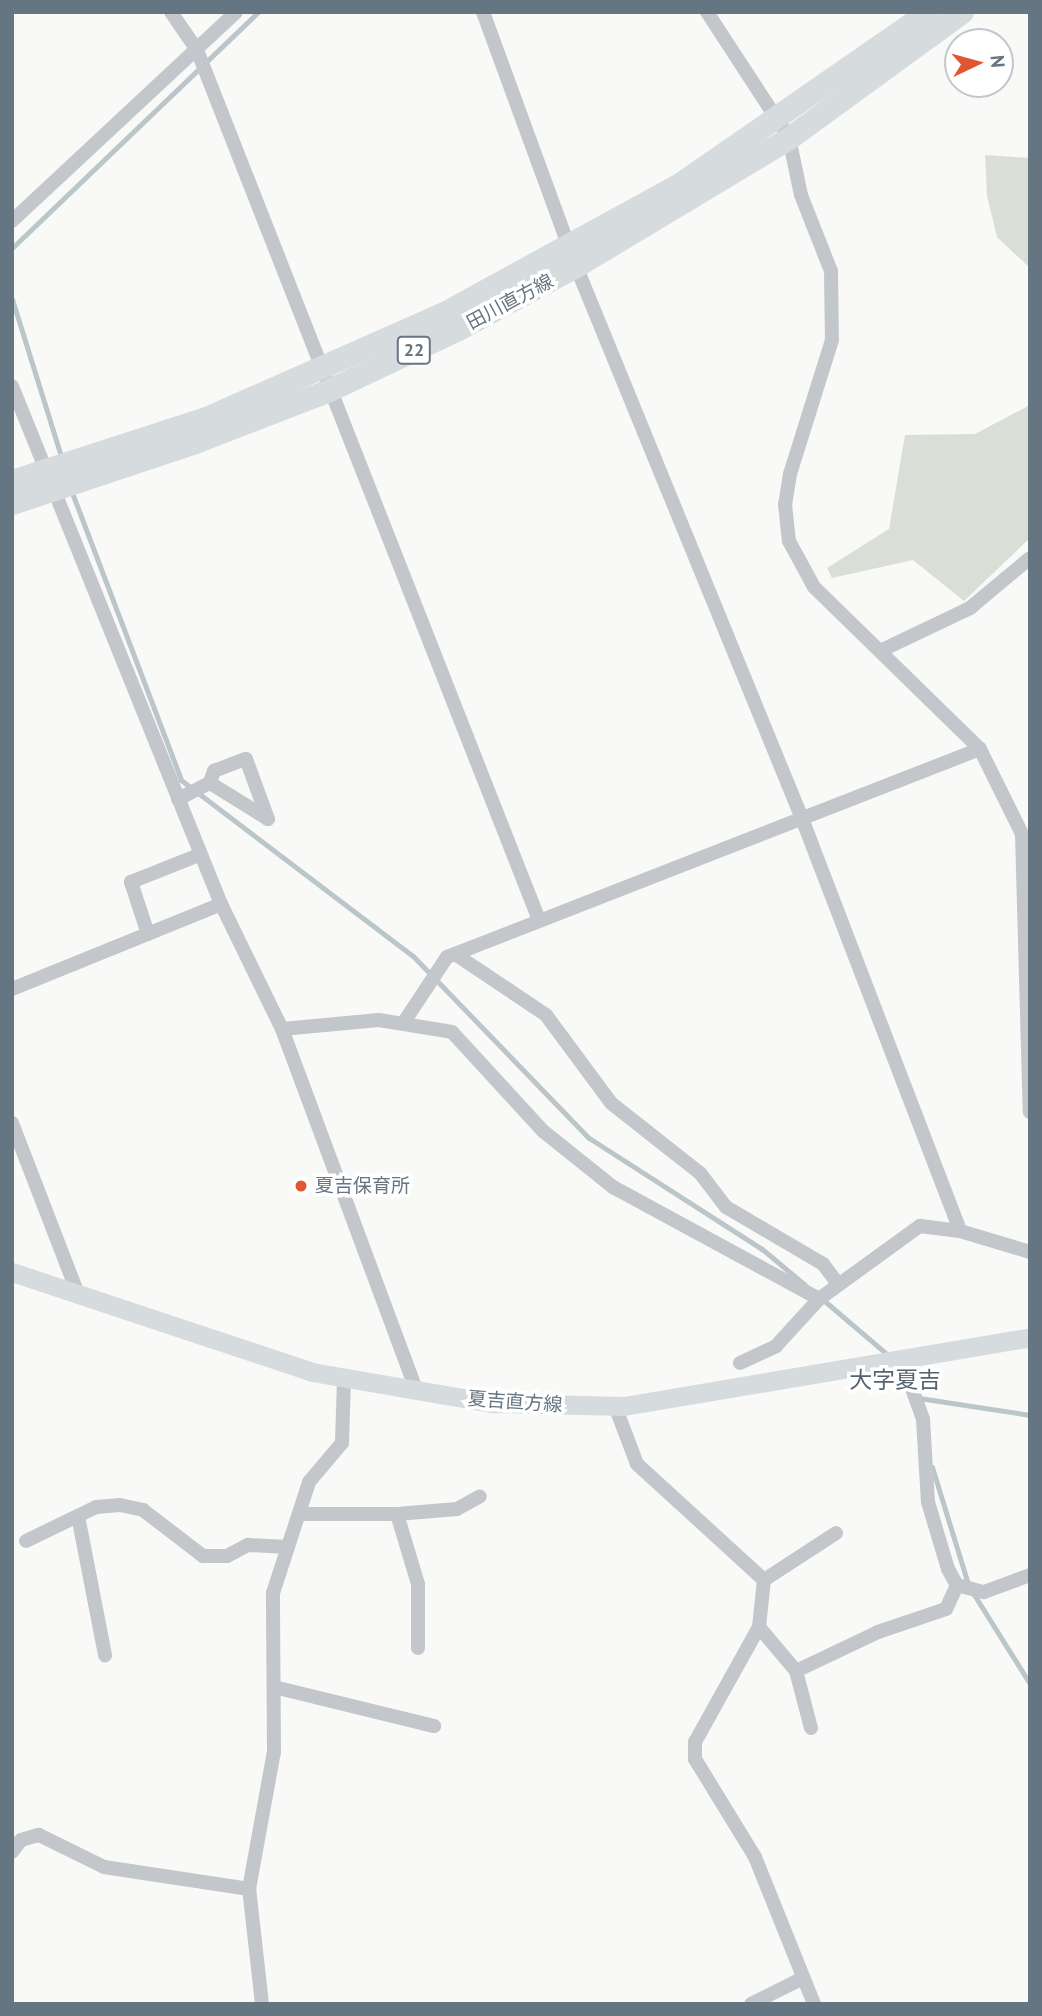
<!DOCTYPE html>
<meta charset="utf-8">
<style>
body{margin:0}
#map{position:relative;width:1042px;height:2016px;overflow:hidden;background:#f9f9f7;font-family:"PT Sans","Noto Sans JP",sans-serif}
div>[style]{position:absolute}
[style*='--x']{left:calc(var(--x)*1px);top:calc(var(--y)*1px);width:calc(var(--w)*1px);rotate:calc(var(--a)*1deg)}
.green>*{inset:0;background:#d9ded6}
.stream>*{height:5px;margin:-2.5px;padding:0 2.5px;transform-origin:2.5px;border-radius:2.5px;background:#bac6ca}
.street>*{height:14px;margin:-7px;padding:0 7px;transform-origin:7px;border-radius:7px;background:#c3c7cb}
.secondary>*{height:19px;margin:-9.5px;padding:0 9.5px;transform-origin:9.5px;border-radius:9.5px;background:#d6dbde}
.primary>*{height:23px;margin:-11.5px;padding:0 11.5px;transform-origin:11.5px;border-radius:11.5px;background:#d6dbde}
.dots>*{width:19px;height:19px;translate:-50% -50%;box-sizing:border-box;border:4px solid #fff;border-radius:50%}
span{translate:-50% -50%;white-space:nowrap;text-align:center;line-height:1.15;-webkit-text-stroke:7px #fff;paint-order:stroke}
.shield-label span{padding:2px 5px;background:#fff;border:2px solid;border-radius:5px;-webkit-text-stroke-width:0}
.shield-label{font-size:18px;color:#657682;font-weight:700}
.street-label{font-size:19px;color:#657682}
.poi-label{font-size:19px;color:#657682}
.left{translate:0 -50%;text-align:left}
.quarter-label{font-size:23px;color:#57646d}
.frame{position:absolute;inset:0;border:14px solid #657682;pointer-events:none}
.north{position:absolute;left:944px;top:28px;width:70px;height:70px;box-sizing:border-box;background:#fff;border:2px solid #c1c8cd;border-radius:50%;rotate:85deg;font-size:19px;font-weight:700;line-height:28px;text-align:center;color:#657682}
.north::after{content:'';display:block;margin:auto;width:24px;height:32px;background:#e15530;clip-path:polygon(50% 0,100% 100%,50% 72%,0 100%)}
</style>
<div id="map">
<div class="green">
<i style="clip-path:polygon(985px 155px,1030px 158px,1030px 268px,997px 237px,987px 196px)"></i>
<i style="clip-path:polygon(1030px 405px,1030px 538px,964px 601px,913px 560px,832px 578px,827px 568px,889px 529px,905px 435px,975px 434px)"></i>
</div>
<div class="stream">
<i style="--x:12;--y:248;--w:341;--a:-43.8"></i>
<i style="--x:12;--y:299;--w:169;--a:72.7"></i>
<i style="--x:71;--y:490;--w:310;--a:69.2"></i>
<i style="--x:181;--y:780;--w:291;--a:37.2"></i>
<i style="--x:413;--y:956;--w:253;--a:46"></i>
<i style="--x:589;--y:1138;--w:206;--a:32.7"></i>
<i style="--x:762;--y:1249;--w:56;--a:39.9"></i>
<i style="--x:821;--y:1298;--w:88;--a:40.4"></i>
<i style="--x:919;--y:1398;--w:112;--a:8.7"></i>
<i style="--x:932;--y:1467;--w:122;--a:72.9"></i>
<i style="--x:973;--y:1593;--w:107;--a:57.9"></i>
</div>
<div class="street">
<i style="--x:171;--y:12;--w:46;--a:55.6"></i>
<i style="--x:197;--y:50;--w:935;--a:68.54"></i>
<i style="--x:483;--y:12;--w:270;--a:69.9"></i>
<i style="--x:576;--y:266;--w:594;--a:67.75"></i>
<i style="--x:801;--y:816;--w:444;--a:69"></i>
<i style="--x:707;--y:12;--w:150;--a:56.9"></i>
<i style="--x:789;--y:138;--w:58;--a:78.1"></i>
<i style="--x:801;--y:195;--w:82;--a:68.5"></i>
<i style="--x:831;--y:271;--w:69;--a:89.2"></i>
<i style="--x:832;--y:340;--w:140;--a:107.4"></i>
<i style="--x:790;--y:474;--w:30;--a:99"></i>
<i style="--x:785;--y:504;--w:37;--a:84"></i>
<i style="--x:789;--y:541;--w:52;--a:61.5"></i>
<i style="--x:814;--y:587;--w:232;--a:44.3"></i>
<i style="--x:980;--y:749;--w:95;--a:63.7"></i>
<i style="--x:1022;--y:834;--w:278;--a:88.4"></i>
<i style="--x:12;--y:221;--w:306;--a:-43"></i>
<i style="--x:12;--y:386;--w:559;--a:68.03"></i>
<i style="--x:221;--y:904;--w:139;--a:64"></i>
<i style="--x:282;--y:1029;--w:387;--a:69.6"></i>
<i style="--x:882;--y:650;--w:98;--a:-25.5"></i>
<i style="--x:970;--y:608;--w:78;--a:-39.8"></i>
<i style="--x:178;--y:799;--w:36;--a:-27"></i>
<i style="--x:210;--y:783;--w:13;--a:-72"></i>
<i style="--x:214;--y:771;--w:34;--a:-21"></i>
<i style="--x:246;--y:759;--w:64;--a:69.9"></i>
<i style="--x:268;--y:819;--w:68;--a:-148.2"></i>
<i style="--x:148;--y:934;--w:55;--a:-108.1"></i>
<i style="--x:131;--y:882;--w:75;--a:-21.8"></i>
<i style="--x:455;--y:954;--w:110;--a:33.8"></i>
<i style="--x:546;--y:1015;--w:109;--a:53.5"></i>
<i style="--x:611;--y:1103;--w:113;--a:38.2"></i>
<i style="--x:700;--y:1173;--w:43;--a:52.6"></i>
<i style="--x:726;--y:1207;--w:113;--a:30.4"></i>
<i style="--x:823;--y:1264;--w:26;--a:53"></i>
<i style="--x:12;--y:989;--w:226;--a:-22.1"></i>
<i style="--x:404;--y:1022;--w:78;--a:-56.5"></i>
<i style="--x:447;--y:957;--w:572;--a:-21.32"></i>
<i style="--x:282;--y:1029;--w:97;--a:-5.3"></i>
<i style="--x:379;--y:1020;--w:74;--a:9.3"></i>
<i style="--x:452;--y:1032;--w:134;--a:47.4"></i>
<i style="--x:543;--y:1131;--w:90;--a:38.7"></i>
<i style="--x:613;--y:1187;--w:234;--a:28.5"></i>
<i style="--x:12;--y:1123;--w:183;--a:68.9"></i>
<i style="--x:901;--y:1358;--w:65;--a:70.2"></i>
<i style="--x:923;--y:1419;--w:83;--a:86.6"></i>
<i style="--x:928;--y:1502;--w:70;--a:73.4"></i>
<i style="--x:948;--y:1569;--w:18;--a:61"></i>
<i style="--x:957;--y:1585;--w:28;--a:15"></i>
<i style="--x:984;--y:1592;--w:49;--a:-20.3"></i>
<i style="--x:740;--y:1363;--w:40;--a:-25"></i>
<i style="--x:776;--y:1346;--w:64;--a:-47.5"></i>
<i style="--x:819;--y:1299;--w:125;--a:-35.9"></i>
<i style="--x:920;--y:1226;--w:40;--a:7.1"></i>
<i style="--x:960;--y:1231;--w:73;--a:16.7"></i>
<i style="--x:615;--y:1406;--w:62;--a:69.2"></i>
<i style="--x:637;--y:1464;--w:172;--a:42.4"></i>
<i style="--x:764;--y:1580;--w:47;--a:96.1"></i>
<i style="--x:759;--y:1627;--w:132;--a:119.1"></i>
<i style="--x:695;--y:1742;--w:17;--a:90"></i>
<i style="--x:695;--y:1759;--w:115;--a:58.5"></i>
<i style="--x:755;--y:1857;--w:158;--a:68.1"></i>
<i style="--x:299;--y:1514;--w:98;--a:0"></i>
<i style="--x:397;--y:1514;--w:73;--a:73.3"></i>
<i style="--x:418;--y:1584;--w:64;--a:90"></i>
<i style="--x:397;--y:1514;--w:60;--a:-4.8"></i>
<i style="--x:457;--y:1509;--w:26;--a:-29"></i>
<i style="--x:78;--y:1516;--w:142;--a:79"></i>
<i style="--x:26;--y:1541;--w:78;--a:-25.9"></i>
<i style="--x:96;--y:1507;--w:24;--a:-5"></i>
<i style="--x:120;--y:1505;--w:24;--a:12"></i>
<i style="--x:143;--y:1510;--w:76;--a:37.5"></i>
<i style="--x:203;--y:1556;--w:24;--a:0"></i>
<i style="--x:227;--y:1556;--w:24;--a:-28"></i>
<i style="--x:248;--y:1545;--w:40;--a:2.9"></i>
<i style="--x:764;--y:1580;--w:86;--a:-33.1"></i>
<i style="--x:759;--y:1627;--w:57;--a:49.9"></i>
<i style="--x:796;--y:1671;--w:59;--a:75.3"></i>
<i style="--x:796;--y:1671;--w:91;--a:-25.4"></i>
<i style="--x:878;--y:1632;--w:72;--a:-18.7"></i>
<i style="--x:946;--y:1609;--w:26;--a:-65"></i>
<i style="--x:274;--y:1687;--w:165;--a:13.7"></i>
<i style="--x:12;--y:1852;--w:15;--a:-53"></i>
<i style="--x:21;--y:1840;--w:19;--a:-16"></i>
<i style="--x:39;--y:1835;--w:72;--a:26.2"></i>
<i style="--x:104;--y:1867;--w:147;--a:8.6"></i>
<i style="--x:262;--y:2004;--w:116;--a:-96.4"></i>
<i style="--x:249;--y:1889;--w:139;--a:-79.7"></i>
<i style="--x:274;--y:1752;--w:159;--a:-90.4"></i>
<i style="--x:273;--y:1593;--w:117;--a:-72"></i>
<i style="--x:309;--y:1482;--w:51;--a:-49.8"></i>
<i style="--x:342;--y:1443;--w:65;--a:-88.2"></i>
<i style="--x:751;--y:2004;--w:56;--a:-26.6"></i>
</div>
<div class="secondary">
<i style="--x:12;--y:1272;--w:316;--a:18.4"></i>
<i style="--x:312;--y:1372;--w:183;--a:9.8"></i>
<i style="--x:492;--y:1403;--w:132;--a:1.3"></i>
<i style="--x:624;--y:1406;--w:412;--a:-9.6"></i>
</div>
<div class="primary">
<i style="--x:12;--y:481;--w:204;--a:-18"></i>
<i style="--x:206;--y:418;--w:260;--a:-23.8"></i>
<i style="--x:444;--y:313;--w:270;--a:-28.7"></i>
<i style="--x:681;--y:183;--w:300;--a:-34.7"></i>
<i style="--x:12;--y:503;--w:193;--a:-18.4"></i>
<i style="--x:195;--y:442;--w:144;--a:-21.2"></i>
<i style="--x:329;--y:390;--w:143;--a:-25.3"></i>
<i style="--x:458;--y:329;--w:134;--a:-28.1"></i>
<i style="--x:576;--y:266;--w:249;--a:-31"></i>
<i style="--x:789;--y:138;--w:214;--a:-36.1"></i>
</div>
<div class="dots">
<i style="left:301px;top:1186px;background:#e15530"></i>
</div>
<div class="shield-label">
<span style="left:414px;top:350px">22</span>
</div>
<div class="street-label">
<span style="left:510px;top:302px;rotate:-28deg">田川直方線</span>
<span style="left:515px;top:1402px;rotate:4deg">夏吉直方線</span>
</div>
<div class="poi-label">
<span class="left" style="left:315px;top:1186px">夏吉保育所</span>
</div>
<div class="quarter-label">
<span style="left:895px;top:1380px">大字夏吉</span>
</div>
<div class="frame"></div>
<div class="north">N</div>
</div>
